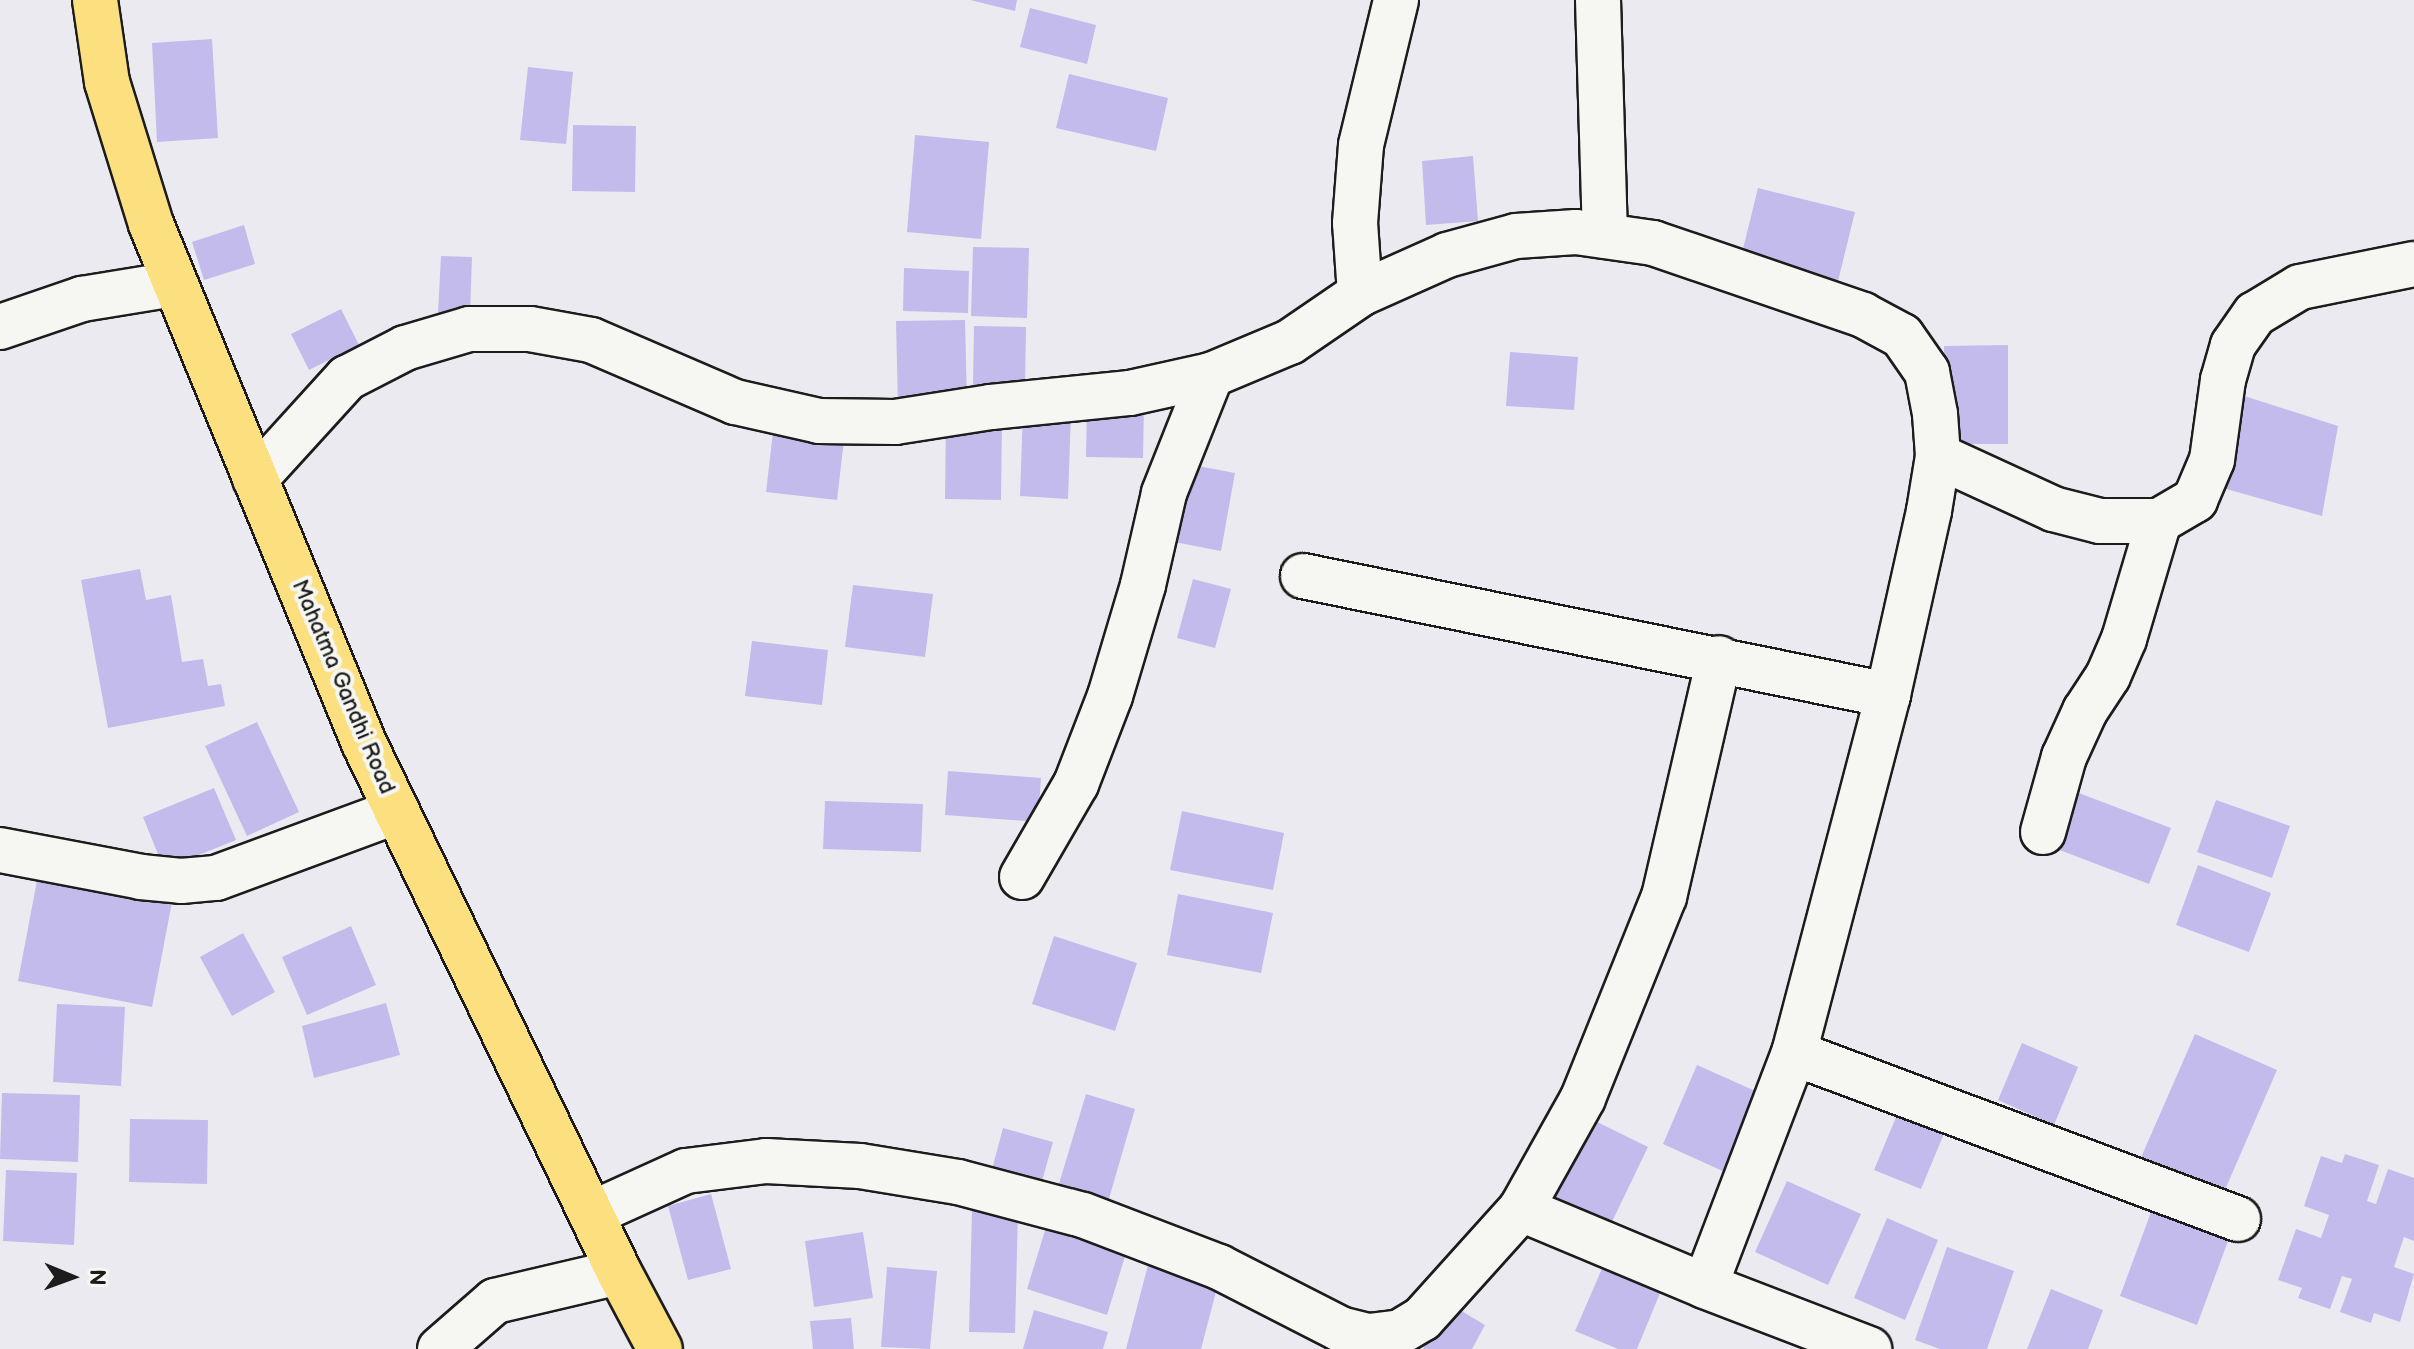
<!DOCTYPE html>
<style>
body{margin:0}
#map{position:relative;width:2414px;height:1349px;overflow:hidden;background:#eceaf1;font-family:"Balsamiq Sans",sans-serif}
div>[style]{position:absolute}
[style*='--x']{left:calc(var(--x)*1px);top:calc(var(--y)*1px);width:calc(var(--w)*1px);rotate:calc(var(--a)*1deg)}
.building>*{inset:0;background:#c3bbec}
.roads{filter:drop-shadow(2px 0 #1c1c1c) drop-shadow(-2px 0 #1c1c1c) drop-shadow(0 2px #1c1c1c) drop-shadow(0 -2px #1c1c1c)}
.minor>*{height:44px;margin:-22px;padding:0 22px;transform-origin:22px;border-radius:22px;background:#f6f6f2}
.major>*{height:44px;margin:-22px;padding:0 22px;transform-origin:22px;border-radius:22px;background:#fce080}
span{translate:-50% -50%;white-space:nowrap;text-align:center;line-height:1.15;-webkit-text-stroke:8px #f6f6f2;paint-order:stroke}
.street-label{font-size:22px;color:#1c1c1c}
.north{position:absolute;left:32px;top:1237px;width:80px;height:80px;-webkit-text-stroke:6px #f6f6f2;paint-order:stroke;rotate:91deg;font-size:22px;font-weight:700;line-height:32px;text-align:center;color:#1c1c1c}
.north::after{content:'';display:block;margin:auto;width:28px;height:36px;background:#1c1c1c;clip-path:polygon(50% 0,100% 100%,50% 72%,0 100%)}
</style>
<div id="map">
<div class="building">
<i style="clip-path:polygon(970px 0,1017px 0,1015px 11px)"></i>
<i style="clip-path:polygon(1030px 8px,1096px 25px,1087px 64px,1020px 47px)"></i>
<i style="clip-path:polygon(212px 39px,218px 138px,157px 142px,152px 43px)"></i>
<i style="clip-path:polygon(528px 67px,573px 72px,566px 144px,520px 140px)"></i>
<i style="clip-path:polygon(1069px 74px,1168px 98px,1156px 151px,1056px 128px)"></i>
<i style="clip-path:polygon(573px 125px,636px 126px,635px 192px,572px 191px)"></i>
<i style="clip-path:polygon(915px 135px,989px 142px,981px 239px,907px 232px)"></i>
<i style="clip-path:polygon(1473px 156px,1478px 221px,1426px 225px,1422px 161px)"></i>
<i style="clip-path:polygon(1758px 188px,1855px 212px,1838px 281px,1741px 257px)"></i>
<i style="clip-path:polygon(244px 225px,255px 264px,204px 280px,192px 242px)"></i>
<i style="clip-path:polygon(973px 247px,1029px 248px,1027px 318px,971px 316px)"></i>
<i style="clip-path:polygon(441px 256px,472px 257px,470px 314px,438px 313px)"></i>
<i style="clip-path:polygon(904px 268px,969px 271px,968px 313px,903px 311px)"></i>
<i style="clip-path:polygon(341px 309px,359px 345px,309px 370px,291px 334px)"></i>
<i style="clip-path:polygon(965px 320px,967px 404px,898px 406px,896px 321px)"></i>
<i style="clip-path:polygon(974px 326px,1026px 327px,1025px 387px,973px 386px)"></i>
<i style="clip-path:polygon(2008px 345px,2008px 444px,1945px 444px,1944px 346px)"></i>
<i style="clip-path:polygon(1510px 352px,1578px 357px,1574px 410px,1506px 406px)"></i>
<i style="clip-path:polygon(2238px 394px,2338px 426px,2322px 516px,2216px 486px)"></i>
<i style="clip-path:polygon(1087px 404px,1144px 405px,1143px 458px,1086px 457px)"></i>
<i style="clip-path:polygon(1023px 410px,1071px 413px,1068px 499px,1020px 496px)"></i>
<i style="clip-path:polygon(946px 421px,1002px 422px,1001px 500px,945px 499px)"></i>
<i style="clip-path:polygon(773px 432px,844px 440px,837px 500px,766px 492px)"></i>
<i style="clip-path:polygon(1182px 463px,1235px 473px,1221px 551px,1169px 541px)"></i>
<i style="clip-path:polygon(140px 569px,146px 600px,171px 595px,182px 662px,203px 659px,208px 686px,221px 684px,225px 706px,108px 728px,81px 580px)"></i>
<i style="clip-path:polygon(1193px 579px,1231px 589px,1215px 648px,1177px 638px)"></i>
<i style="clip-path:polygon(853px 585px,933px 594px,925px 657px,845px 647px)"></i>
<i style="clip-path:polygon(752px 641px,828px 650px,822px 705px,745px 696px)"></i>
<i style="clip-path:polygon(257px 722px,299px 812px,247px 836px,205px 746px)"></i>
<i style="clip-path:polygon(948px 771px,1041px 778px,1038px 822px,945px 815px)"></i>
<i style="clip-path:polygon(214px 788px,236px 840px,164px 869px,143px 817px)"></i>
<i style="clip-path:polygon(2071px 790px,2171px 828px,2149px 884px,2049px 846px)"></i>
<i style="clip-path:polygon(2216px 800px,2290px 826px,2272px 878px,2197px 852px)"></i>
<i style="clip-path:polygon(825px 801px,923px 804px,921px 852px,823px 849px)"></i>
<i style="clip-path:polygon(1182px 811px,1284px 833px,1273px 890px,1170px 870px)"></i>
<i style="clip-path:polygon(2198px 865px,2271px 893px,2249px 952px,2176px 925px)"></i>
<i style="clip-path:polygon(38px 875px,172px 902px,152px 1007px,18px 981px)"></i>
<i style="clip-path:polygon(1178px 894px,1273px 913px,1261px 973px,1167px 955px)"></i>
<i style="clip-path:polygon(351px 926px,376px 985px,307px 1015px,282px 957px)"></i>
<i style="clip-path:polygon(243px 933px,275px 992px,232px 1016px,200px 957px)"></i>
<i style="clip-path:polygon(1054px 936px,1137px 963px,1115px 1031px,1032px 1004px)"></i>
<i style="clip-path:polygon(386px 1003px,400px 1055px,314px 1078px,302px 1026px)"></i>
<i style="clip-path:polygon(57px 1004px,125px 1007px,121px 1086px,53px 1082px)"></i>
<i style="clip-path:polygon(2195px 1034px,2277px 1070px,2221px 1199px,2139px 1162px)"></i>
<i style="clip-path:polygon(2022px 1043px,2078px 1067px,2054px 1125px,1998px 1100px)"></i>
<i style="clip-path:polygon(1697px 1065px,1762px 1094px,1727px 1173px,1663px 1144px)"></i>
<i style="clip-path:polygon(2px 1093px,80px 1095px,78px 1162px,0 1159px)"></i>
<i style="clip-path:polygon(1086px 1094px,1135px 1109px,1108px 1202px,1058px 1187px)"></i>
<i style="clip-path:polygon(1899px 1110px,1946px 1129px,1921px 1189px,1874px 1170px)"></i>
<i style="clip-path:polygon(1585px 1116px,1648px 1147px,1607px 1232px,1544px 1201px)"></i>
<i style="clip-path:polygon(130px 1119px,208px 1120px,207px 1184px,129px 1182px)"></i>
<i style="clip-path:polygon(1003px 1128px,1053px 1142px,1040px 1188px,991px 1173px)"></i>
<i style="clip-path:polygon(2345px 1154px,2379px 1165px,2367px 1201px,2376px 1204px,2388px 1169px,2414px 1178px,2414px 1241px,2404px 1237px,2394px 1267px,2414px 1274px,2400px 1322px,2374px 1313px,2371px 1323px,2340px 1312px,2352px 1279px,2342px 1276px,2330px 1309px,2298px 1298px,2302px 1288px,2278px 1280px,2296px 1229px,2321px 1238px,2329px 1215px,2304px 1206px,2321px 1156px,2342px 1163px)"></i>
<i style="clip-path:polygon(6px 1170px,77px 1173px,74px 1245px,3px 1241px)"></i>
<i style="clip-path:polygon(1787px 1181px,1861px 1214px,1828px 1285px,1755px 1252px)"></i>
<i style="clip-path:polygon(711px 1194px,731px 1269px,688px 1280px,668px 1206px)"></i>
<i style="clip-path:polygon(2154px 1204px,2231px 1233px,2197px 1325px,2120px 1296px)"></i>
<i style="clip-path:polygon(972px 1209px,1018px 1210px,1015px 1333px,969px 1332px)"></i>
<i style="clip-path:polygon(1887px 1218px,1938px 1240px,1905px 1320px,1854px 1298px)"></i>
<i style="clip-path:polygon(1047px 1224px,1127px 1250px,1107px 1315px,1027px 1289px)"></i>
<i style="clip-path:polygon(863px 1232px,873px 1298px,814px 1307px,805px 1241px)"></i>
<i style="clip-path:polygon(1947px 1247px,2014px 1271px,1987px 1349px,1940px 1349px,1915px 1340px)"></i>
<i style="clip-path:polygon(1607px 1257px,1665px 1281px,1637px 1349px,1618px 1349px,1575px 1331px)"></i>
<i style="clip-path:polygon(1148px 1265px,1218px 1284px,1201px 1349px,1126px 1349px)"></i>
<i style="clip-path:polygon(887px 1267px,937px 1271px,930px 1349px,881px 1347px)"></i>
<i style="clip-path:polygon(2051px 1289px,2103px 1310px,2088px 1349px,2027px 1349px)"></i>
<i style="clip-path:polygon(1448px 1303px,1485px 1325px,1472px 1349px,1423px 1349px)"></i>
<i style="clip-path:polygon(1034px 1310px,1108px 1332px,1103px 1349px,1023px 1349px)"></i>
<i style="clip-path:polygon(851px 1318px,854px 1349px,813px 1349px,810px 1321px)"></i>
</div>
<div class="roads">
<div class="minor">
<i style="--x:1598;--y:0;--w:236;--a:88.3"></i>
<i style="--x:1360;--y:294;--w:71;--a:-94"></i>
<i style="--x:1355;--y:223;--w:78;--a:-85.6"></i>
<i style="--x:1361;--y:145;--w:149;--a:-76.4"></i>
<i style="--x:0;--y:327;--w:87;--a:-18.9"></i>
<i style="--x:82;--y:299;--w:93;--a:-9.3"></i>
<i style="--x:1938;--y:456;--w:127;--a:24.7"></i>
<i style="--x:2053;--y:509;--w:49;--a:14.3"></i>
<i style="--x:2100;--y:521;--w:59;--a:0"></i>
<i style="--x:2159;--y:521;--w:42;--a:-30.3"></i>
<i style="--x:2195;--y:500;--w:43;--a:-67"></i>
<i style="--x:2212;--y:460;--w:81;--a:-82.2"></i>
<i style="--x:2223;--y:380;--w:36;--a:-74"></i>
<i style="--x:2233;--y:345;--w:38;--a:-55"></i>
<i style="--x:2255;--y:314;--w:52;--a:-31"></i>
<i style="--x:2300;--y:287;--w:116;--a:-11.4"></i>
<i style="--x:255;--y:479;--w:137;--a:-47.7"></i>
<i style="--x:347;--y:378;--w:65;--a:-27.3"></i>
<i style="--x:405;--y:348;--w:67;--a:-16.5"></i>
<i style="--x:469;--y:329;--w:61;--a:0"></i>
<i style="--x:530;--y:329;--w:62;--a:10.2"></i>
<i style="--x:591;--y:340;--w:157;--a:23.3"></i>
<i style="--x:735;--y:402;--w:86;--a:12.7"></i>
<i style="--x:819;--y:421;--w:76;--a:0.8"></i>
<i style="--x:895;--y:422;--w:97;--a:-8.9"></i>
<i style="--x:991;--y:407;--w:140;--a:-5.8"></i>
<i style="--x:1130;--y:393;--w:83;--a:-12.5"></i>
<i style="--x:1211;--y:375;--w:86;--a:-22.7"></i>
<i style="--x:1290;--y:342;--w:85;--a:-34.4"></i>
<i style="--x:1360;--y:294;--w:95;--a:-24.1"></i>
<i style="--x:1447;--y:255;--w:72;--a:-15.4"></i>
<i style="--x:1516;--y:236;--w:60;--a:-3.8"></i>
<i style="--x:1576;--y:232;--w:78;--a:8.1"></i>
<i style="--x:1653;--y:243;--w:222;--a:18.9"></i>
<i style="--x:1863;--y:315;--w:44;--a:28.3"></i>
<i style="--x:1902;--y:336;--w:44;--a:55.2"></i>
<i style="--x:1927;--y:372;--w:43;--a:79.2"></i>
<i style="--x:1935;--y:414;--w:42;--a:85.9"></i>
<i style="--x:1938;--y:456;--w:56;--a:99.3"></i>
<i style="--x:1929;--y:511;--w:189;--a:102.6"></i>
<i style="--x:1888;--y:695;--w:370;--a:104.7"></i>
<i style="--x:1794;--y:1053;--w:249;--a:110.9"></i>
<i style="--x:1303;--y:576;--w:597;--a:11.5"></i>
<i style="--x:2043;--y:832;--w:78;--a:-74.4"></i>
<i style="--x:2064;--y:757;--w:51;--a:-65.5"></i>
<i style="--x:2085;--y:711;--w:42;--a:-56.7"></i>
<i style="--x:2108;--y:676;--w:40;--a:-66.6"></i>
<i style="--x:2124;--y:639;--w:123;--a:-73.5"></i>
<i style="--x:0;--y:850;--w:144;--a:10.8"></i>
<i style="--x:141;--y:877;--w:40;--a:5.7"></i>
<i style="--x:181;--y:881;--w:35;--a:-5"></i>
<i style="--x:216;--y:878;--w:193;--a:-20.3"></i>
<i style="--x:1022;--y:877;--w:108;--a:-59.9"></i>
<i style="--x:1076;--y:784;--w:94;--a:-68.9"></i>
<i style="--x:1110;--y:696;--w:116;--a:-73.4"></i>
<i style="--x:1143;--y:585;--w:94;--a:-77.1"></i>
<i style="--x:1164;--y:493;--w:127;--a:-68.3"></i>
<i style="--x:1794;--y:1053;--w:474;--a:20.5"></i>
<i style="--x:1521;--y:1209;--w:199;--a:22.7"></i>
<i style="--x:1705;--y:1286;--w:176;--a:21"></i>
<i style="--x:591;--y:1214;--w:104;--a:-24.4"></i>
<i style="--x:686;--y:1171;--w:81;--a:-7.1"></i>
<i style="--x:766;--y:1161;--w:94;--a:3"></i>
<i style="--x:860;--y:1166;--w:99;--a:9.3"></i>
<i style="--x:958;--y:1182;--w:129;--a:14.8"></i>
<i style="--x:1083;--y:1215;--w:146;--a:20.9"></i>
<i style="--x:1219;--y:1267;--w:136;--a:27.1"></i>
<i style="--x:1340;--y:1329;--w:30;--a:14"></i>
<i style="--x:1369;--y:1336;--w:31;--a:-7"></i>
<i style="--x:1400;--y:1332;--w:26;--a:-31"></i>
<i style="--x:1422;--y:1319;--w:148;--a:-48"></i>
<i style="--x:1521;--y:1209;--w:127;--a:-60.8"></i>
<i style="--x:1583;--y:1098;--w:217;--a:-68.1"></i>
<i style="--x:1664;--y:897;--w:245;--a:-77"></i>
<i style="--x:440;--y:1349;--w:73;--a:-41.1"></i>
<i style="--x:495;--y:1301;--w:127;--a:-13.2"></i>
</div>
<div class="major">
<i style="--x:95;--y:0;--w:83;--a:81.7"></i>
<i style="--x:107;--y:82;--w:149;--a:72.8"></i>
<i style="--x:151;--y:224;--w:561;--a:67.69"></i>
<i style="--x:364;--y:743;--w:587;--a:64.26"></i>
<i style="--x:619;--y:1272;--w:87;--a:62"></i>
</div>
</div>
<div class="street-label">
<span style="left:343px;top:687px;rotate:67deg">Mahatma Gandhi Road</span>
</div>
<div class="north">N</div>
</div>
